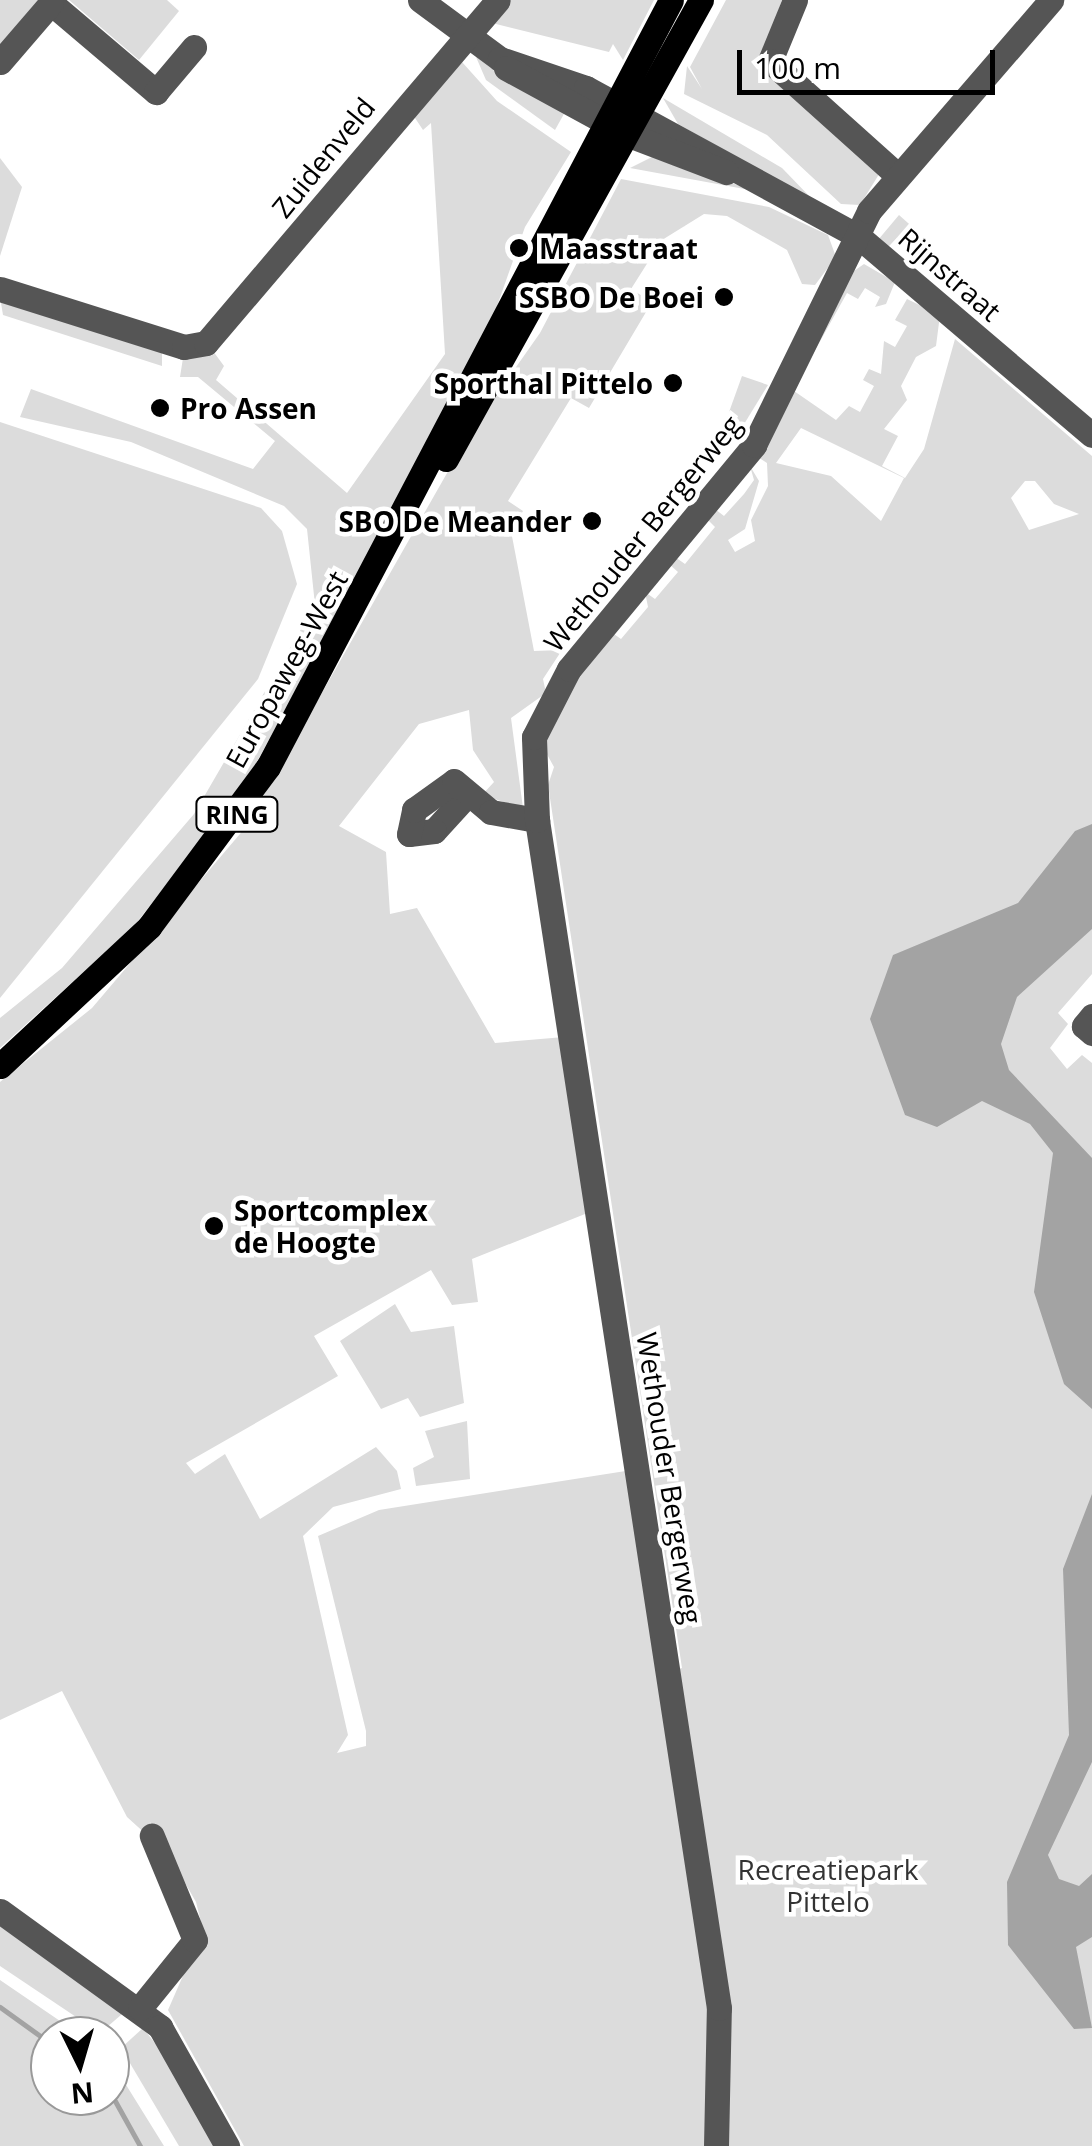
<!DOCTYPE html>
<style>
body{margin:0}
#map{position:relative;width:1092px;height:2146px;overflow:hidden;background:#fff;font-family:"Open Sans",sans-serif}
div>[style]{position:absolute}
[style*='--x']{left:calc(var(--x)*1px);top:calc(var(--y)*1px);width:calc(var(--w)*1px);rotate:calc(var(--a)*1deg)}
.green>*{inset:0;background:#dcdcdc}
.water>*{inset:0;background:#a3a3a3}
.stream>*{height:5px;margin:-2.5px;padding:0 2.5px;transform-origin:2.5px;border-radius:2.5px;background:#a3a3a3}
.minor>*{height:25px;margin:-12.5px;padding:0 12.5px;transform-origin:12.5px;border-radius:12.5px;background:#555}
.major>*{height:25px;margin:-12.5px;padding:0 12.5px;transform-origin:12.5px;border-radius:12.5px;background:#000}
.dots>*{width:28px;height:28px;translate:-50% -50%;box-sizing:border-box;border:5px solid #fff;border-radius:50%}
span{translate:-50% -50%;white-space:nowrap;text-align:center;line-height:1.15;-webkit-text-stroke:9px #fff;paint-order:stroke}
.shield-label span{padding:2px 8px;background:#fff;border:2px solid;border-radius:8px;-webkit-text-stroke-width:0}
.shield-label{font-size:25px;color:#000;font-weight:700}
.street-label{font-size:28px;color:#000}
.poi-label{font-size:28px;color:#000;font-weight:700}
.left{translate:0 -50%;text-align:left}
.right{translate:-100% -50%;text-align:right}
.park-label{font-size:28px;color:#333}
.north{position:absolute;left:30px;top:2016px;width:100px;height:100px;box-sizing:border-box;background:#fff;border:2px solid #999;border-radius:50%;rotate:175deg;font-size:28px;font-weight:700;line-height:40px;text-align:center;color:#000}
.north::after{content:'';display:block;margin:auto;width:35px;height:45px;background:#000;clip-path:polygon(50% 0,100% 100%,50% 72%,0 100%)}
.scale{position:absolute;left:737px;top:50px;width:258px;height:45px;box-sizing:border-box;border:5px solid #000;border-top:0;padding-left:12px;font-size:30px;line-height:35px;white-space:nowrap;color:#000;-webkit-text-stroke:8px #fff;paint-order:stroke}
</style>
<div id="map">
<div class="green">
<i style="clip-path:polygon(0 0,39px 0,0 49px)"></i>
<i style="clip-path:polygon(69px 0,167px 0,179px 11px,139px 60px)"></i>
<i style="clip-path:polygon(511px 0,654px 0,623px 60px,613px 44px,609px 52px,492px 23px)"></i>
<i style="clip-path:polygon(726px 0,782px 0,760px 61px,881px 171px,860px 205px,841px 204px,767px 135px,684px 94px,687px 66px,702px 89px,690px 67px)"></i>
<i style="clip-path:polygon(476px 57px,565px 112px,555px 130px,486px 80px)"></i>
<i style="clip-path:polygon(462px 62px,497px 101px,571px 152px,525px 227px,485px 340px,246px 782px,134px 926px,0 1048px,0 1018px,62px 968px,194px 814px,315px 605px,307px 529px,284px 506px,131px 442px,20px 417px,31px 389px,253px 469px,275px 441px,198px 377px,180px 377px,183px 358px,213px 351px,224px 366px,216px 380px,347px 493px,445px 354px,431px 123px,423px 130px,413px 115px)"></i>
<i style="clip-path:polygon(663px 98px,782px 168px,813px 200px,678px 124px)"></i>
<i style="clip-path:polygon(654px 156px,681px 163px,750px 190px,630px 168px)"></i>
<i style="clip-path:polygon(0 158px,22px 187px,0 256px)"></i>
<i style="clip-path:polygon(evenodd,621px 179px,769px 207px,828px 235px,836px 257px,815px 285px,802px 284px,787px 250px,727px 216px,704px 214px,662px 240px,631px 289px,652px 302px,589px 408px,571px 398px,508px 501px,523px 511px,511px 531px,534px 651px,562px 650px,543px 679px,546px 693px,511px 718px,523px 808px,482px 795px,494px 782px,473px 750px,469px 710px,419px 724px,339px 826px,386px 852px,390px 914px,417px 908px,495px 1043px,564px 1037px,590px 1212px,472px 1259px,478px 1302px,452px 1305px,431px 1270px,314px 1336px,338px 1376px,186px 1463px,195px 1474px,225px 1454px,260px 1519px,376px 1447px,397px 1471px,401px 1489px,333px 1507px,303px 1536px,348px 1735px,337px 1753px,366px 1746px,366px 1731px,318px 1536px,379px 1510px,632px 1470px,661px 1674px,682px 1668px,548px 785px,554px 767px,543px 747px,568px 690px,611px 632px,621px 639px,648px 607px,645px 592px,655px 599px,678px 572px,669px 564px,675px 557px,685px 564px,715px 527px,707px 519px,715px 509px,724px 516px,744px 494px,754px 480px,750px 466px,759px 481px,745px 529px,728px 540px,735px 552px,755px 541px,751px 520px,768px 486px,767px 463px,756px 456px,794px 391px,836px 420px,849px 406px,860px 412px,874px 386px,863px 380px,869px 369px,881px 374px,884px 341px,895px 347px,907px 326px,895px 320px,907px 299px,940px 315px,936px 346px,916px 357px,901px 386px,907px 400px,884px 429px,898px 436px,882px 466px,905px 478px,924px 449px,955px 339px,1092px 456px,1092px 974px,1058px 1013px,1068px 1024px,1050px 1048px,1067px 1069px,1082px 1055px,1092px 1063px,1092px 2146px,244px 2146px,168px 2010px,203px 1930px,196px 1902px,150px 1822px,148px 1836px,127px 1817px,62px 1691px,0 1720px,0 1082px,92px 1008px,245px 828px,471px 431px,540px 333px,621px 179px,801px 428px,904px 478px,881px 521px,831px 476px,776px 463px,801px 428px,621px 179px,1025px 481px,1035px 481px,1054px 504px,1079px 514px,1029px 530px,1011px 498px,1025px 481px)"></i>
<i style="clip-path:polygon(899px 215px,926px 239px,915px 253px,897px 238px,887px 248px,878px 240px)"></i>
<i style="clip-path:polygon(864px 264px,895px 282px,886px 304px,875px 307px,880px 297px,865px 288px,858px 299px,847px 293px,799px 379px,854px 271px)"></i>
<i style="clip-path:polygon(0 297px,162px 350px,162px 366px,3px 315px)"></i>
<i style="clip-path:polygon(742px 376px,768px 385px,738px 434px,724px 426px)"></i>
<i style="clip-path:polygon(0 422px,261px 508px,282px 531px,297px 584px,258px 679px,0 998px)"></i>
<i style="clip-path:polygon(395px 1304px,411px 1332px,454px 1326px,464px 1403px,420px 1417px,408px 1398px,381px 1409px,340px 1341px)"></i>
<i style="clip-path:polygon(467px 1421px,470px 1479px,416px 1486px,413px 1468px,434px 1457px,425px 1431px)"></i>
<i style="clip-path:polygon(0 1924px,128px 2009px,100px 2033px,0 1966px)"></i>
<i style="clip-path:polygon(0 1980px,82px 2036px,50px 2036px,50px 2096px,110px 2096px,110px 2059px,164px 2146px,0 2146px)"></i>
<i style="clip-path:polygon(143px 2028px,162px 2052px,215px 2146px,179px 2146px,121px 2048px)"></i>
</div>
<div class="water">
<i style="clip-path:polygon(1092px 824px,1092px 929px,1017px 997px,1001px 1044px,1009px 1070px,1092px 1158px,1092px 1409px,1064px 1384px,1034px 1292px,1053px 1153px,1030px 1124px,982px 1101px,937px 1127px,905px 1115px,870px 1019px,893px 955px,1018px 903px,1075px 831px)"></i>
<i style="clip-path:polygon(1092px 1494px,1092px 1762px,1048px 1855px,1059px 1879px,1079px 1886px,1092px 1874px,1092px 1937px,1076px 1947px,1092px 2028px,1074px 2029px,1008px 1945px,1007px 1882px,1069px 1735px,1063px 1569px)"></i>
</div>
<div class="stream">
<i style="--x:0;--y:2007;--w:62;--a:35.8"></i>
<i style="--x:110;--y:2092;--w:62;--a:60.9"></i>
</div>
<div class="minor">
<i style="--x:420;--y:0;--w:99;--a:36.4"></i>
<i style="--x:500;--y:59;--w:91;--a:18.6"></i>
<i style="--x:586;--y:88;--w:310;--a:28.6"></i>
<i style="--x:858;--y:236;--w:307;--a:40.4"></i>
<i style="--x:795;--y:0;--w:66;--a:112.3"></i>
<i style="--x:770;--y:61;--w:172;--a:41.9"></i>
<i style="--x:51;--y:3;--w:138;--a:40.3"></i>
<i style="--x:156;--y:92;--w:59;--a:-49.8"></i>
<i style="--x:0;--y:62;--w:78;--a:-49.2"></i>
<i style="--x:506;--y:68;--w:140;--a:28.6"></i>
<i style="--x:629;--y:135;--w:104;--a:20.9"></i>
<i style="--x:0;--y:289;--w:193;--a:17.5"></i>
<i style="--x:184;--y:347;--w:22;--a:-10"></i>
<i style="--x:206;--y:343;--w:450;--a:-49.6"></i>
<i style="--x:466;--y:796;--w:47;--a:132.4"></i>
<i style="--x:434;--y:831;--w:25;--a:173"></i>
<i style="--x:409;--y:834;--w:25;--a:-78"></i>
<i style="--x:414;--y:810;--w:49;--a:-35.9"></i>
<i style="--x:454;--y:781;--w:48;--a:40"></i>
<i style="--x:491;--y:812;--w:47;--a:9.9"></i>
<i style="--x:1092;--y:1016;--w:13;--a:129"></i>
<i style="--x:1084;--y:1026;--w:11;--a:41"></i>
<i style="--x:0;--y:1911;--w:198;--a:35.9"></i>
<i style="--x:160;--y:2027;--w:137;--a:60.6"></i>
<i style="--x:140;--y:2008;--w:87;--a:-51"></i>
<i style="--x:195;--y:1940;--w:113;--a:-112.5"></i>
<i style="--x:716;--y:2146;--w:138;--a:-88.8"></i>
<i style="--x:719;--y:2008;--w:1202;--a:-98.71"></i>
<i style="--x:537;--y:820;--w:83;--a:-92.1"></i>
<i style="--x:534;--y:737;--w:76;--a:-62.8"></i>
<i style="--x:569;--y:669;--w:291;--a:-50.4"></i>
<i style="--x:754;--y:445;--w:261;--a:-63.8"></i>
<i style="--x:869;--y:211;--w:279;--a:-49.2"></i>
</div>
<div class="major">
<i style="--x:446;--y:459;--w:525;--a:-60.95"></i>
<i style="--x:0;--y:1066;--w:204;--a:-43"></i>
<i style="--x:149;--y:927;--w:199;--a:-53.4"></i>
<i style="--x:268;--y:767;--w:866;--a:-62.28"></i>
</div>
<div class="dots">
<i style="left:519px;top:248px;background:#000"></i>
<i style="left:724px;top:297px;background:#000"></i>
<i style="left:673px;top:383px;background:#000"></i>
<i style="left:160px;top:408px;background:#000"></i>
<i style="left:592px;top:521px;background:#000"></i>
<i style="left:214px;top:1226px;background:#000"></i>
</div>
<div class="shield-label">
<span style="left:237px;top:814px">RING</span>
</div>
<div class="street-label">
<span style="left:323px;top:157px;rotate:-51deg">Zuidenveld</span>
<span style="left:950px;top:274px;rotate:41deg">Rijnstraat</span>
<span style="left:642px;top:533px;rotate:-51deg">Wethouder Bergerweg</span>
<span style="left:286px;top:669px;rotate:-61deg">Europaweg-West</span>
<span style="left:670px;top:1478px;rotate:81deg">Wethouder Bergerweg</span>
</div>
<div class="poi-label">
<span class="left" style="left:539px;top:248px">Maasstraat</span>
<span class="right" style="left:704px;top:297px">SSBO De Boei</span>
<span class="right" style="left:653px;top:383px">Sporthal Pittelo</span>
<span class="left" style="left:180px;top:408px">Pro Assen</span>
<span class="right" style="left:572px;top:521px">SBO De Meander</span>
<span class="left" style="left:234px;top:1226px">Sportcomplex<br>de Hoogte</span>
</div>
<div class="park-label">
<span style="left:828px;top:1885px">Recreatiepark<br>Pittelo</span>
</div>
<div class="north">N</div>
<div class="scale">100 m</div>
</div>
